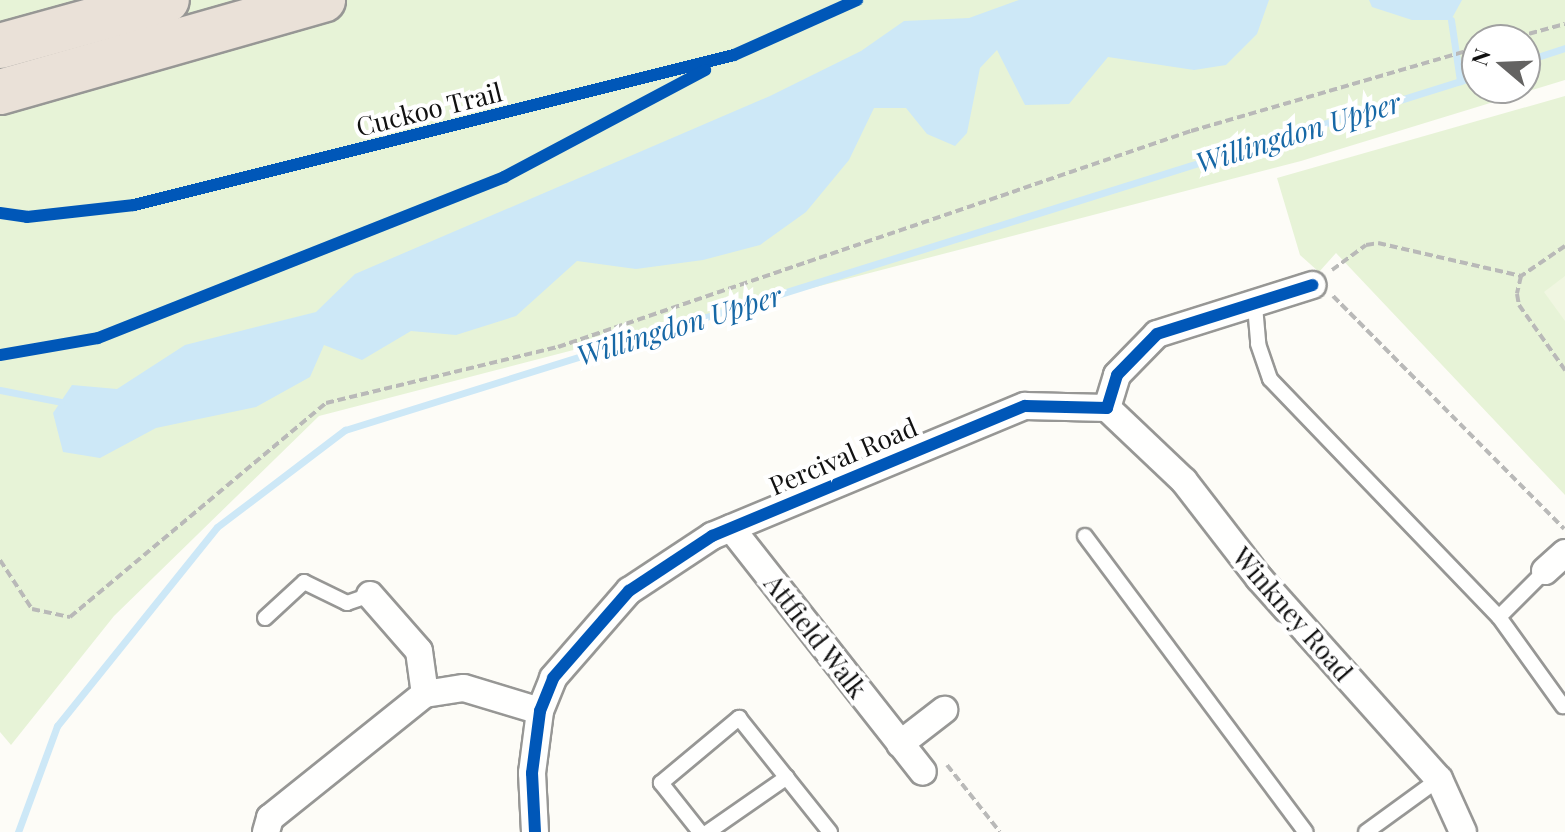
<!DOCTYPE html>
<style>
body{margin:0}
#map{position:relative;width:1565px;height:832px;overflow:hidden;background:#fdfcf7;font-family:"Playfair Display",serif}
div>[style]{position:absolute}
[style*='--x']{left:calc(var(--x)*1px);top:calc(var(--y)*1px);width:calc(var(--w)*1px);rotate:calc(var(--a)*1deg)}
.green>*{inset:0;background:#e7f3d7}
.pitch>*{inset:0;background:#f0f6e1}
.water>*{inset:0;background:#cde8f7}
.stream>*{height:7px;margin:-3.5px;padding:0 3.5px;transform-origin:3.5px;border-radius:3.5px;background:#cde8f7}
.path>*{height:4px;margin-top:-2px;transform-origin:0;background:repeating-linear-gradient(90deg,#b9b9b8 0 8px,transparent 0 12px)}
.roads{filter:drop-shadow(2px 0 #979795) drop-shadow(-2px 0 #979795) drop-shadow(0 2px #979795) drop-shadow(0 -2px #979795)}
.lane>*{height:14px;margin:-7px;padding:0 7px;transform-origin:7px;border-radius:7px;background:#fffffe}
.street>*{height:26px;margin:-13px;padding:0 13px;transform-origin:13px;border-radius:13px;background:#fffffe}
.highway>*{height:44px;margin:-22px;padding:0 22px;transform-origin:22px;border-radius:22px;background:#eae1d8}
.cycleway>*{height:12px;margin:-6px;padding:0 6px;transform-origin:6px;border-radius:6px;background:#0057b8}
span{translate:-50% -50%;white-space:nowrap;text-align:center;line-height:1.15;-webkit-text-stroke:8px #fff;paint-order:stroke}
.street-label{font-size:26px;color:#111}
.water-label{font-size:28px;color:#1768a6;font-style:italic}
.north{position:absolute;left:1461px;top:24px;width:80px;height:80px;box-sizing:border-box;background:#fff;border:2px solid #a0a0a0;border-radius:50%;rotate:289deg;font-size:22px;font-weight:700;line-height:32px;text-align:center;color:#111}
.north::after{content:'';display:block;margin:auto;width:28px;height:36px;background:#646362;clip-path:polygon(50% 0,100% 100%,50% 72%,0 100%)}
</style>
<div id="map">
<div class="green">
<i style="clip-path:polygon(evenodd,0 0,1565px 0,1565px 80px,1301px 161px,319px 416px,114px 616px,11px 745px,0 732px,0 0,1477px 40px,1525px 40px,1525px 88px,1477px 88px,1477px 40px)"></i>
<i style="clip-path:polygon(1565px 96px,1565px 495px,1336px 253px,1319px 272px,1300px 255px,1277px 178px)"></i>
</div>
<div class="pitch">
<i style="clip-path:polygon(1565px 276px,1565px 321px,1544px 292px)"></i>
</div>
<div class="water">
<i style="clip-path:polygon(1019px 0,1269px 0,1257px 34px,1226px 65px,1194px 70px,1108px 57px,1069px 104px,1025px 105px,997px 50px,980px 68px,967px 133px,955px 146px,927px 134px,906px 108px,874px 108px,849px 160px,806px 212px,760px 245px,703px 260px,636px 269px,577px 261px,516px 316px,456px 335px,411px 331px,362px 360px,324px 345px,310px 377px,256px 407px,156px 428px,100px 458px,63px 452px,53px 413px,72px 385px,117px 389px,185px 345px,316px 312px,355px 274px,770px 96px,861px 51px,904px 21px,969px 18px)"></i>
<i style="clip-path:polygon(1369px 0,1462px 0,1451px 20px,1412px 20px,1372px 7px)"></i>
</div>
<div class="stream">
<i style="--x:1451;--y:20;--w:62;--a:81.6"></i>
<i style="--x:1525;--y:61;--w:42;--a:-18"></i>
<i style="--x:0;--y:390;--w:62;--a:11.1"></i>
<i style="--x:18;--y:832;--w:113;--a:-69.8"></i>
<i style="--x:57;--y:726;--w:255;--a:-51.2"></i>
<i style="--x:217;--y:527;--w:161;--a:-37.2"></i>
<i style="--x:345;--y:430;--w:1186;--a:-17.37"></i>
</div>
<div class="path">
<i style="--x:1506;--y:40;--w:61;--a:-15.2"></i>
<i style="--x:1565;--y:246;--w:53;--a:145.7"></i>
<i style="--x:1521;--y:276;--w:18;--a:103"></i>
<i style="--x:1517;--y:294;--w:11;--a:80"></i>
<i style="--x:1519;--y:305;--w:80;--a:54.7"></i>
<i style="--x:1332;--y:270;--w:42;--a:-36.3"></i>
<i style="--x:1366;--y:245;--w:12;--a:-9"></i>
<i style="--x:1378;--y:243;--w:147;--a:13"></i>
<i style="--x:1333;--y:296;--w:328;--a:45.2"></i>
<i style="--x:0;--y:560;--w:59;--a:56.9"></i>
<i style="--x:32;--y:609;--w:39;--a:12"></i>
<i style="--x:70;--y:617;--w:334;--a:-39.9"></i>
<i style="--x:326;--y:403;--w:239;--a:-13.6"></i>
<i style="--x:558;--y:347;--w:669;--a:-18.84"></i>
<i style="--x:1191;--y:131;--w:298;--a:-16.2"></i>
<i style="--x:947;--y:765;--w:85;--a:51.7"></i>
</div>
<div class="roads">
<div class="lane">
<i style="--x:1255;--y:306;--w:38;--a:85"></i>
<i style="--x:1258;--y:344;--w:37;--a:71"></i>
<i style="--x:1270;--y:379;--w:330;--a:46.1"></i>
<i style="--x:1499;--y:617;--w:65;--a:-45"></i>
<i style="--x:1085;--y:536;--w:369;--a:53.3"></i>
<i style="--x:1499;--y:617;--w:110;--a:54.3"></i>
<i style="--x:265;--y:618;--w:53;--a:-42.7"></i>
<i style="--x:304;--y:582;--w:48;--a:26"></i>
<i style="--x:347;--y:603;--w:24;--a:-19"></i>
<i style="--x:700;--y:832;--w:63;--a:-128.5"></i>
<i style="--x:661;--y:783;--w:102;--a:-39.8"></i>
<i style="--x:739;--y:718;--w:146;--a:51.4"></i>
<i style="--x:708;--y:832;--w:96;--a:-34.8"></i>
<i style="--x:1366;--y:832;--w:90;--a:-36"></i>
</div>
<div class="street">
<i style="--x:1107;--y:408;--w:106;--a:43.5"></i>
<i style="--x:1184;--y:481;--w:123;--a:52.3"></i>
<i style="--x:1259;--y:578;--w:270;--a:48.2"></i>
<i style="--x:1439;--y:779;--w:58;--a:65.6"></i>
<i style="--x:731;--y:528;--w:310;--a:51.8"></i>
<i style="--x:1545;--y:571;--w:27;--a:-42"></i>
<i style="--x:370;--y:595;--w:74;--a:48.8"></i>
<i style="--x:419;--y:651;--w:43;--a:82.1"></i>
<i style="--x:900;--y:744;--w:56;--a:-37.7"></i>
<i style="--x:266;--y:832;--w:15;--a:-74"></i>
<i style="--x:270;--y:818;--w:198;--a:-38.7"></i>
<i style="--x:425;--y:694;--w:39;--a:-9"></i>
<i style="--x:464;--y:688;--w:79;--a:16.8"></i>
<i style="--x:535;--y:832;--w:59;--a:-92.9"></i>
<i style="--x:532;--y:773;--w:63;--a:-82.6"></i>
<i style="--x:540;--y:711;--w:35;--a:-68"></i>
<i style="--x:553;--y:678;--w:116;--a:-48.9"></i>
<i style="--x:629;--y:591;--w:100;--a:-33.5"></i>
<i style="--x:712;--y:536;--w:339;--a:-22.6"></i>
<i style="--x:1025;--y:406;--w:82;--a:1.4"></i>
<i style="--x:1107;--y:408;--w:34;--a:-73"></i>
<i style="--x:1117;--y:375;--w:57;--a:-45.7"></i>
<i style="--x:1157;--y:334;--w:163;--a:-17.5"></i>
</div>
<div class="highway">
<i style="--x:0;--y:46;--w:173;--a:-15.4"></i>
<i style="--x:0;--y:92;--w:336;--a:-15.9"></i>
</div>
</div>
<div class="cycleway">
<i style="--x:0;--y:213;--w:27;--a:8"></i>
<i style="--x:27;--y:217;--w:108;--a:-6.4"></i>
<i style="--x:134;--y:205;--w:618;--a:-14.04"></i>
<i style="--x:734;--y:55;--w:135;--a:-24.1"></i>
<i style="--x:0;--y:355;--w:99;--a:-9.8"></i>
<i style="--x:98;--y:338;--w:437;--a:-21.6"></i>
<i style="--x:504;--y:177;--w:228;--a:-28"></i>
<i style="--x:535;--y:832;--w:59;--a:-92.9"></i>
<i style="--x:532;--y:773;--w:63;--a:-82.6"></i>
<i style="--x:540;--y:711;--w:35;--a:-68"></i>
<i style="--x:553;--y:678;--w:116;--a:-48.9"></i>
<i style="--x:629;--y:591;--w:100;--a:-33.5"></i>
<i style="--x:712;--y:536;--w:339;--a:-22.6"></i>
<i style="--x:1025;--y:406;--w:82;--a:1.4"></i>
<i style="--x:1107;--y:408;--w:34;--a:-73"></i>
<i style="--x:1117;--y:375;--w:57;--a:-45.7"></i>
<i style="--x:1157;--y:334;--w:163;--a:-17.5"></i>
</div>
<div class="street-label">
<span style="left:429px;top:109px;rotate:-14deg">Cuckoo Trail</span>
<span style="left:843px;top:456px;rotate:-23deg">Percival Road</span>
<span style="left:1293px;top:614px;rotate:49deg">Winkney Road</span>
<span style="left:816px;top:636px;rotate:52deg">Attfield Walk</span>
</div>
<div class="water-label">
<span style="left:1298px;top:132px;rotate:-17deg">Willingdon Upper</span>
<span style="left:679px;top:325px;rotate:-17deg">Willingdon Upper</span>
</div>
<div class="north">N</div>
</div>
